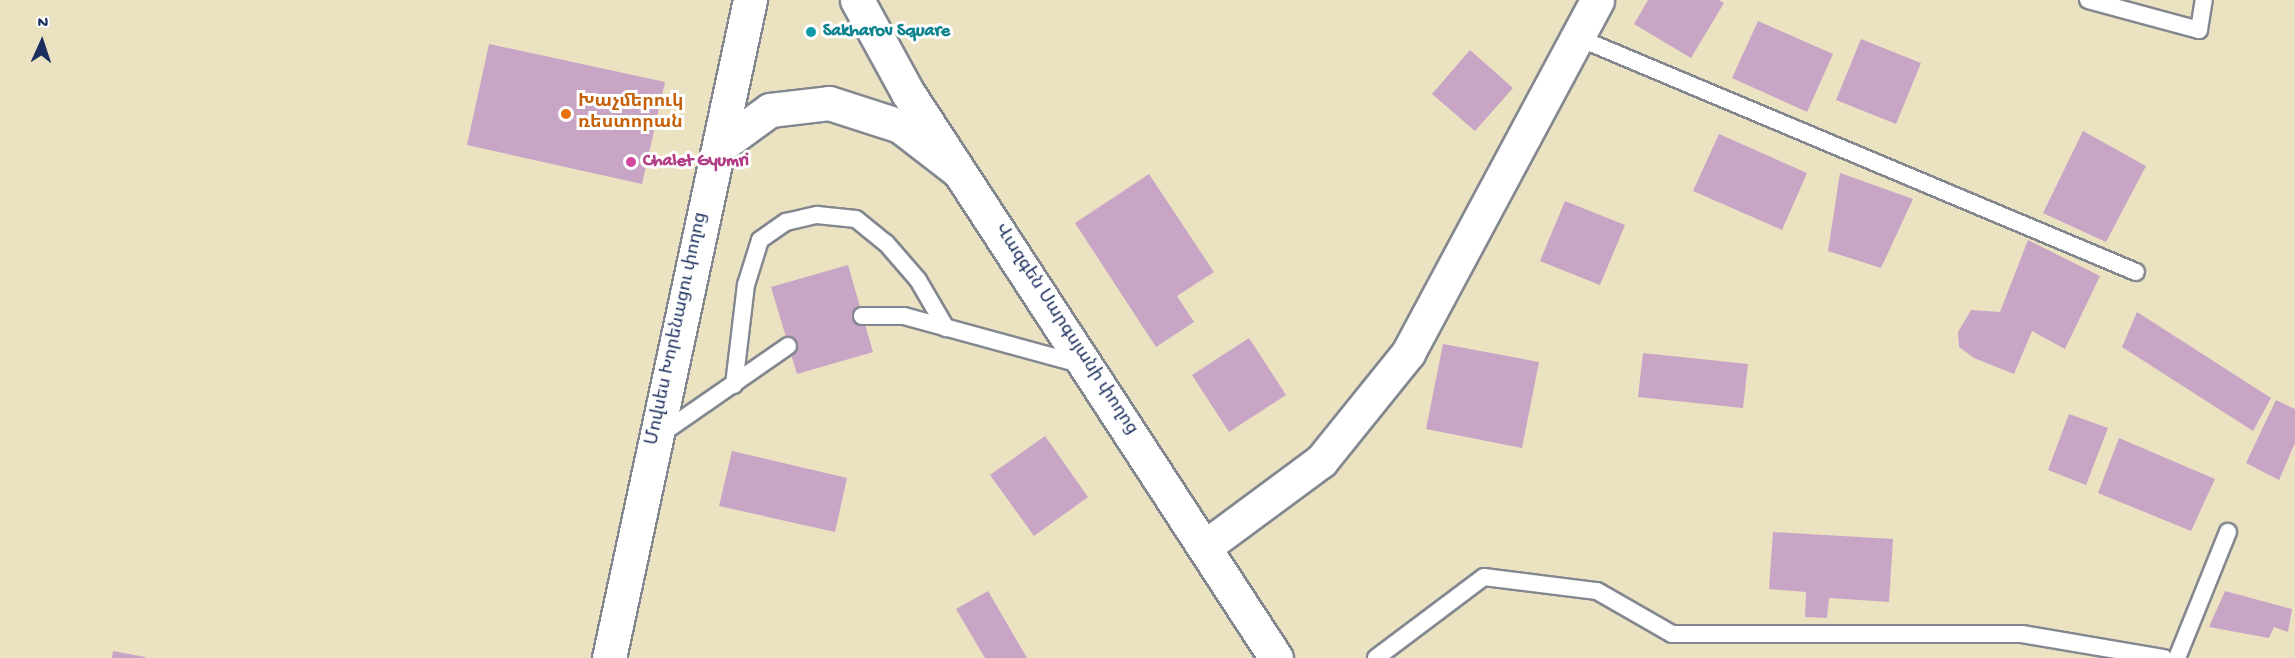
<!DOCTYPE html>
<meta charset="utf-8">
<style>
body{margin:0}
#map{position:relative;width:2295px;height:658px;overflow:hidden;background:#ebe2c2;font-family:"Gochi Hand","Noto Sans Armenian",sans-serif}
div>[style]{position:absolute}
[style*='--x']{left:calc(var(--x)*1px);top:calc(var(--y)*1px);width:calc(var(--w)*1px);rotate:calc(var(--a)*1deg)}
.building>*{inset:0;background:#c9a5c5}
.roads{filter:drop-shadow(2px 0 #838890) drop-shadow(-2px 0 #838890) drop-shadow(0 2px #838890) drop-shadow(0 -2px #838890)}
.lane>*{height:16px;margin:-8px;padding:0 8px;transform-origin:8px;border-radius:8px;background:#fff}
.street>*{height:33px;margin:-16.5px;padding:0 16.5px;transform-origin:16.5px;border-radius:16.5px;background:#fff}
.primary>*{height:33px;margin:-16.5px;padding:0 16.5px;transform-origin:16.5px;border-radius:16.5px;background:#fff}
.highway>*{height:33px;margin:-16.5px;padding:0 16.5px;transform-origin:16.5px;border-radius:16.5px;background:#fff}
.dots>*{width:16px;height:16px;translate:-50% -50%;box-sizing:border-box;border:3px solid #fff;border-radius:50%}
span{translate:-50% -50%;white-space:nowrap;text-align:center;line-height:1.15;-webkit-text-stroke:6px #fff;paint-order:stroke}
.culture-label{font-size:18px;color:#0d838f;font-weight:700}
.left{translate:0 -50%;text-align:left}
.food-label{font-size:18px;color:#c56008;font-weight:700}
.hotel-label{font-size:18px;color:#b23c85;font-weight:700}
.street-label{font-size:18px;color:#1b2f5e}
.north{position:absolute;left:12px;top:12px;width:60px;height:60px;-webkit-text-stroke:4px #fff;paint-order:stroke;rotate:3deg;font-size:16px;font-weight:700;line-height:24px;text-align:center;color:#1b2f5e}
.north::after{content:'';display:block;margin:auto;width:21px;height:27px;background:#1b2f5e;clip-path:polygon(50% 0,100% 100%,50% 72%,0 100%)}
</style>
<div id="map">
<div class="building">
<i style="clip-path:polygon(1648px 0,1719px 0,1724px 3px,1691px 58px,1634px 24px)"></i>
<i style="clip-path:polygon(1758px 21px,1833px 54px,1807px 112px,1732px 78px)"></i>
<i style="clip-path:polygon(1861px 39px,1921px 63px,1896px 124px,1836px 100px)"></i>
<i style="clip-path:polygon(489px 44px,665px 82px,642px 184px,467px 145px)"></i>
<i style="clip-path:polygon(1470px 50px,1513px 88px,1475px 131px,1432px 94px)"></i>
<i style="clip-path:polygon(2083px 131px,2146px 166px,2106px 242px,2043px 213px)"></i>
<i style="clip-path:polygon(1719px 134px,1807px 173px,1782px 230px,1693px 191px)"></i>
<i style="clip-path:polygon(1840px 173px,1913px 199px,1881px 268px,1828px 251px)"></i>
<i style="clip-path:polygon(1149px 174px,1214px 272px,1177px 296px,1194px 322px,1156px 347px,1075px 223px)"></i>
<i style="clip-path:polygon(1565px 201px,1625px 225px,1600px 285px,1540px 261px)"></i>
<i style="clip-path:polygon(2028px 240px,2100px 276px,2065px 349px,2032px 331px,2014px 374px,1974px 358px,1959px 347px,1958px 332px,1971px 310px,2000px 312px)"></i>
<i style="clip-path:polygon(848px 265px,873px 352px,797px 374px,771px 287px)"></i>
<i style="clip-path:polygon(2137px 312px,2271px 398px,2253px 431px,2122px 347px)"></i>
<i style="clip-path:polygon(1249px 338px,1286px 395px,1229px 432px,1192px 375px)"></i>
<i style="clip-path:polygon(1443px 344px,1539px 362px,1522px 448px,1426px 429px)"></i>
<i style="clip-path:polygon(1643px 353px,1748px 364px,1743px 408px,1638px 397px)"></i>
<i style="clip-path:polygon(2276px 400px,2295px 409px,2295px 443px,2279px 480px,2246px 463px)"></i>
<i style="clip-path:polygon(2069px 414px,2108px 428px,2086px 485px,2048px 470px)"></i>
<i style="clip-path:polygon(1045px 436px,1088px 497px,1034px 536px,990px 475px)"></i>
<i style="clip-path:polygon(2119px 438px,2215px 479px,2191px 531px,2098px 493px)"></i>
<i style="clip-path:polygon(732px 451px,847px 478px,835px 532px,719px 506px)"></i>
<i style="clip-path:polygon(1773px 532px,1893px 539px,1889px 602px,1829px 598px,1827px 618px,1805px 617px,1806px 592px,1769px 589px)"></i>
<i style="clip-path:polygon(988px 591px,1027px 658px,985px 658px,956px 609px)"></i>
<i style="clip-path:polygon(2225px 591px,2292px 609px,2288px 632px,2274px 627px,2269px 638px,2209px 627px)"></i>
<i style="clip-path:polygon(113px 651px,145px 657px,145px 658px,112px 658px)"></i>
</div>
<div class="roads">
<div class="lane">
<i style="--x:2088;--y:0;--w:115;--a:15.1"></i>
<i style="--x:2199;--y:30;--w:30;--a:-81"></i>
<i style="--x:1579;--y:38;--w:604;--a:22.79"></i>
<i style="--x:862;--y:316;--w:42;--a:0"></i>
<i style="--x:904;--y:316;--w:186;--a:15.3"></i>
<i style="--x:734;--y:385;--w:101;--a:-83.2"></i>
<i style="--x:746;--y:285;--w:47;--a:-72.7"></i>
<i style="--x:760;--y:240;--w:32;--a:-35"></i>
<i style="--x:786;--y:222;--w:32;--a:-13"></i>
<i style="--x:817;--y:215;--w:39;--a:6"></i>
<i style="--x:856;--y:219;--w:38;--a:39"></i>
<i style="--x:886;--y:243;--w:49;--a:49.1"></i>
<i style="--x:918;--y:280;--w:56;--a:59.7"></i>
<i style="--x:658;--y:436;--w:158;--a:-34.7"></i>
<i style="--x:1376;--y:658;--w:135;--a:-36.9"></i>
<i style="--x:1484;--y:577;--w:114;--a:7.1"></i>
<i style="--x:1597;--y:591;--w:86;--a:29.8"></i>
<i style="--x:1672;--y:634;--w:350;--a:0"></i>
<i style="--x:2022;--y:634;--w:144;--a:9.6"></i>
<i style="--x:2177;--y:658;--w:136;--a:-68"></i>
</div>
<div class="street">
<i style="--x:1206;--y:546;--w:143;--a:-36.5"></i>
<i style="--x:1321;--y:461;--w:139;--a:-51.1"></i>
<i style="--x:1408;--y:353;--w:400;--a:-61.8"></i>
</div>
<div class="primary">
<i style="--x:719;--y:147;--w:63;--a:-36"></i>
<i style="--x:770;--y:110;--w:59;--a:-6.8"></i>
<i style="--x:829;--y:103;--w:75;--a:17.9"></i>
<i style="--x:900;--y:126;--w:72;--a:37.7"></i>
<i style="--x:609;--y:658;--w:673;--a:-77.91"></i>
</div>
<div class="highway">
<i style="--x:857;--y:0;--w:106;--a:61.3"></i>
<i style="--x:908;--y:93;--w:674;--a:56.92"></i>
</div>
</div>
<div class="dots">
<i style="left:811px;top:32px;background:#0f9aa8"></i>
<i style="left:566px;top:114px;background:#e8710a"></i>
<i style="left:631px;top:162px;background:#d1479c"></i>
</div>
<div class="culture-label">
<span class="left" style="left:823px;top:32px">Sakharov Square</span>
</div>
<div class="food-label">
<span class="left" style="left:578px;top:114px">Խաչմերուկ<br>ռեստորան</span>
</div>
<div class="hotel-label">
<span class="left" style="left:643px;top:162px">Chalet Gyumri</span>
</div>
<div class="street-label">
<span style="left:678px;top:329px;rotate:-78deg">Մովսես Խորենացու փողոց</span>
<span style="left:1065px;top:330px;rotate:57deg">Վազգեն Սարգսյանի փողոց</span>
</div>
<div class="north">N</div>
</div>
